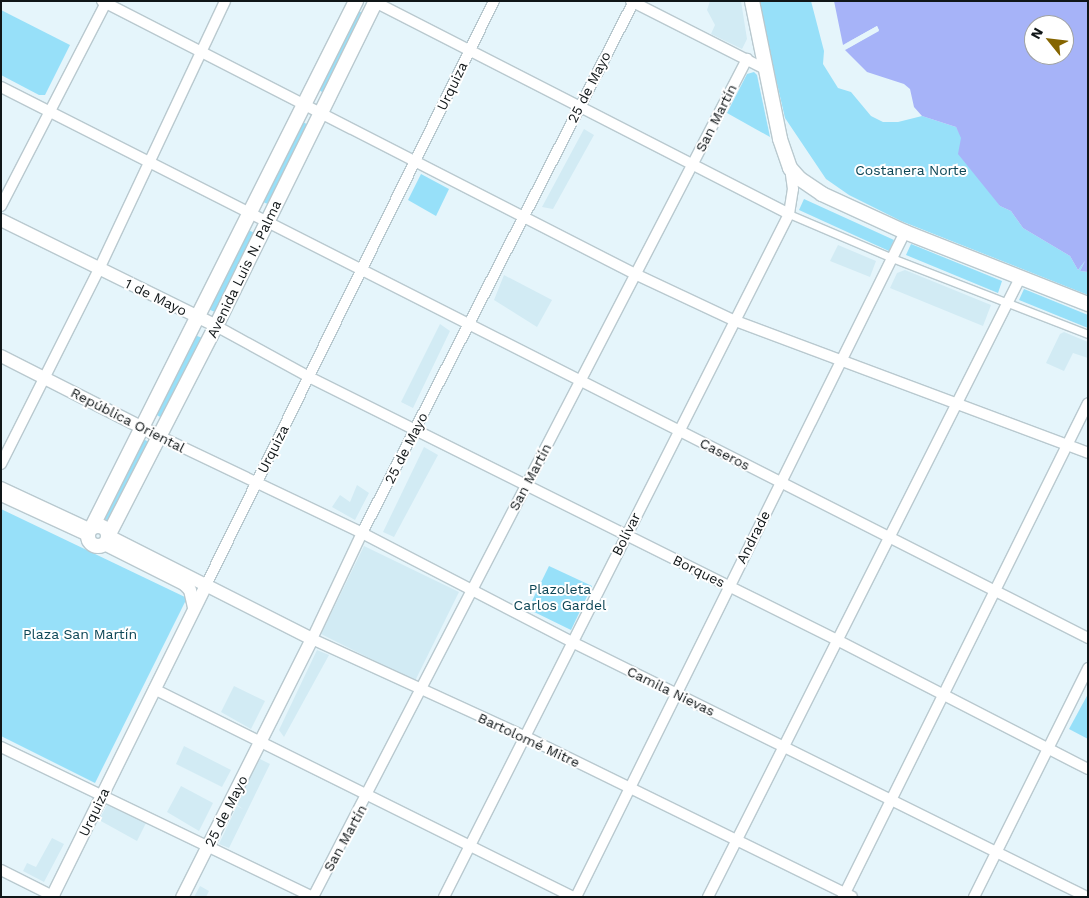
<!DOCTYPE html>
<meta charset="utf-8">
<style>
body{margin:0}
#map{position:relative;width:1089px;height:898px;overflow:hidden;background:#e5f5fb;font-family:"Work Sans",sans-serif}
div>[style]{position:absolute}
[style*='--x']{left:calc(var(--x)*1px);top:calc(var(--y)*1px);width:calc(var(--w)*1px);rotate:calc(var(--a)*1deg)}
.built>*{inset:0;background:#d2ebf4}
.green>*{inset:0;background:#97e0f9}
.water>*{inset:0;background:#a6b3f8}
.pier>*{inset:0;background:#e5f5fb}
.roads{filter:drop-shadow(1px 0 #b9c9cf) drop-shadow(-1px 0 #b9c9cf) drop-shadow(0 1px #b9c9cf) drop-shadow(0 -1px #b9c9cf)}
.pedestrian>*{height:7px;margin:-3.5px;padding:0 3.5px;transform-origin:3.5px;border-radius:3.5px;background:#fff}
.minor>*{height:10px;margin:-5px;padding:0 5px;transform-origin:5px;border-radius:5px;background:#fff}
.tertiary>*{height:12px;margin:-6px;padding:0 6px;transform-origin:6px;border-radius:6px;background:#fff}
.secondary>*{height:14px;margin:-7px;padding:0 7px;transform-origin:7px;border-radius:7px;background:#fff}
.secondary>.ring{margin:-7px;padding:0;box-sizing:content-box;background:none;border:14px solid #fff;border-radius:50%}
span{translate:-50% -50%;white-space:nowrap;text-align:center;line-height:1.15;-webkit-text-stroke:4px #fff;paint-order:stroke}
.street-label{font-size:14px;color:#101618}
.park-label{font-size:14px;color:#0c4656}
.frame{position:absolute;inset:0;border:2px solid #101618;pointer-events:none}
.north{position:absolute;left:1024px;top:15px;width:50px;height:50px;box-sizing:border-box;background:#fff;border:1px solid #9fa2a3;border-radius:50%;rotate:299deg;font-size:14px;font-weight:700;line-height:20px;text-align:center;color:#101618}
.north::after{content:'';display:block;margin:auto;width:18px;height:22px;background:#856500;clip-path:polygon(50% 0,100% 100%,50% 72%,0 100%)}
</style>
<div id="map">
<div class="built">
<i style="clip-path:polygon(710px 1px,741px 1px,747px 39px,742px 49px,711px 34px,715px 25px,707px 10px)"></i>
<i style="clip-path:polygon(584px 129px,594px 135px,553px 209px,542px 207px)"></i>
<i style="clip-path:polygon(838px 245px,876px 261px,870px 277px,830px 261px)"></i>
<i style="clip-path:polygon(905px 270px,991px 305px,983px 326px,890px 288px,897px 273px)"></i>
<i style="clip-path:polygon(504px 275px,552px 300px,537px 327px,494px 300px)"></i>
<i style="clip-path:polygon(440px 324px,450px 331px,413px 408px,401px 402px)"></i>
<i style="clip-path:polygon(1064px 332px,1088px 342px,1088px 358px,1073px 353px,1064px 371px,1046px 363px,1060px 334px)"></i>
<i style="clip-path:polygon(424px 447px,438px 455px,394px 537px,383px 532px)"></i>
<i style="clip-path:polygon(357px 485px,369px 493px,355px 520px,332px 507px,340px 495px,350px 502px)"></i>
<i style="clip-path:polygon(364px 546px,459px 592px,415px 681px,321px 634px)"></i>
<i style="clip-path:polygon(317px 650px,329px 655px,284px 737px,279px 730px)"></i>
<i style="clip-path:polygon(234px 686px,265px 701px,251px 729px,221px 712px)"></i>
<i style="clip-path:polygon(184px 746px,231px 770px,222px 787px,176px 764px)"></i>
<i style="clip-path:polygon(260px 759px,270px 764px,229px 848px,219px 844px,237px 806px,243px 809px,236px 804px)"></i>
<i style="clip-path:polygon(181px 786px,213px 803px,199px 831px,167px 812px)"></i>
<i style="clip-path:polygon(107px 805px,146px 823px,137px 841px,99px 820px)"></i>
<i style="clip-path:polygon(52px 838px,64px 844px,44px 882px,23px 871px,27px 863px,36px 867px)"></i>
<i style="clip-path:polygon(200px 886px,209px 891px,206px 897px,194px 897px)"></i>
</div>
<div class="green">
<i style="clip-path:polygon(758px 1px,811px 1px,824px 51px,823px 64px,838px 88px,851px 92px,871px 116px,883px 122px,898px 122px,922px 116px,956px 127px,1000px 206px,1011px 211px,1023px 228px,1070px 256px,1078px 270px,1085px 261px,1080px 271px,1088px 272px,1088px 295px,901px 221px,849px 195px,826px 179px,785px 118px)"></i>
<i style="clip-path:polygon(1px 10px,70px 45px,45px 95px,39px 95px,1px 75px)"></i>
<i style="clip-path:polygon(358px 11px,365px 14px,325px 94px,319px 90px)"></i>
<i style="clip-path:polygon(754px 72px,757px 75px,770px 137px,727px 113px,747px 74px)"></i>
<i style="clip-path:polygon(303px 122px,310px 126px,270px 205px,263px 202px)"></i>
<i style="clip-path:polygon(421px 174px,449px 189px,436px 216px,408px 200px)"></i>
<i style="clip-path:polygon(804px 199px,894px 240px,889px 251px,799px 210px)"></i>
<i style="clip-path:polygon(248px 230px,255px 233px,215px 312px,208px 309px)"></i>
<i style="clip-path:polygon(911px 244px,1002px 281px,998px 293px,906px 255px)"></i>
<i style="clip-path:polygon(1024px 289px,1088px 315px,1088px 328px,1019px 300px)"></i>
<i style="clip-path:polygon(195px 335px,202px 338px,162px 418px,155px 414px)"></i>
<i style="clip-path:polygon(143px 439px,149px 442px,110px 522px,103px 518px)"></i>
<i style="clip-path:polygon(1px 509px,187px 598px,95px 783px,1px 736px)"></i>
<i style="clip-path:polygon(549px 566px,592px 586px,571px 630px,528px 609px)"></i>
<i style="clip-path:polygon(1088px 694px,1088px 739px,1069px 729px)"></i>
</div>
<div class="water">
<i style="clip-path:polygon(evenodd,834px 1px,1088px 1px,1088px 272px,1080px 271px,1085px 261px,1078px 270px,1070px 256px,1023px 228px,1011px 211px,1000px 206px,958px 154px,961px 138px,956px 127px,922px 116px,914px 107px,910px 89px,904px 84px,867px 72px,845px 50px,879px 31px,877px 26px,843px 45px,834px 1px,1034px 25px,1064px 25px,1064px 55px,1034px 55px,1034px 25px)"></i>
</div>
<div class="pier">
<i style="clip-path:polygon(877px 26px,879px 30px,845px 50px,876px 29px,843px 45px)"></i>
</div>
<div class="roads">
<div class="pedestrian">
<i style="--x:789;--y:214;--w:112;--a:23.1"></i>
<i style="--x:892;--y:258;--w:210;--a:21.2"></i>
</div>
<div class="minor">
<i style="--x:102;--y:1;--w:599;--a:27.12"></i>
<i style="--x:635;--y:274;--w:108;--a:25.1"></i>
<i style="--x:733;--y:320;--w:379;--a:20.5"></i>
<i style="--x:373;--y:1;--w:467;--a:27.1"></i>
<i style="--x:631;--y:1;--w:150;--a:26.9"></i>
<i style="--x:634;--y:1;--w:598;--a:117.08"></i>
<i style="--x:362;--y:533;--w:117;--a:115.3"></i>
<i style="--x:312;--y:639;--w:233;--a:24.6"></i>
<i style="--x:524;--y:736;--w:365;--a:26.1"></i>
<i style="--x:1;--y:87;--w:1219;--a:26.88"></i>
<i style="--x:1;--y:206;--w:231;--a:-62.7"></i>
<i style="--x:216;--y:326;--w:106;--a:28.7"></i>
<i style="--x:309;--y:377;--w:590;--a:26.48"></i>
<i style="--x:837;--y:640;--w:282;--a:27.2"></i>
<i style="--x:159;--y:436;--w:225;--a:25.5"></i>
<i style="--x:362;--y:533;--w:237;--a:27.4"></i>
<i style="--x:572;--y:642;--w:575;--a:26.34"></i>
<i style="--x:1;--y:464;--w:218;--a:-63.3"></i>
<i style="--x:99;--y:269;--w:296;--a:-64.8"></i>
<i style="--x:1;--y:487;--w:99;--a:25"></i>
<i style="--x:1;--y:496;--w:96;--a:24.7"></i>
<i style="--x:205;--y:587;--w:653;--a:-63.75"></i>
<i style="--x:154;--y:689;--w:468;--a:26.4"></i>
<i style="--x:1;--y:747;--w:345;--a:25.7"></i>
<i style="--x:1;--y:870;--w:60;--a:26.6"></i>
<i style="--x:313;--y:897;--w:944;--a:-62.62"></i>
<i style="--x:444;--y:897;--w:765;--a:-63.2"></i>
<i style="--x:789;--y:214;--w:25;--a:-81"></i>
<i style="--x:793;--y:189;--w:21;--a:-98"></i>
<i style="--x:576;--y:897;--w:742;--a:-63.68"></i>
<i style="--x:708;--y:897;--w:693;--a:-63.25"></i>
<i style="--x:843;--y:897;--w:551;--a:-63.62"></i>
<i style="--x:974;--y:897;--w:256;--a:-63.5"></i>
</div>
<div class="tertiary">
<i style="--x:1;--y:220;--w:240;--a:26.2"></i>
<i style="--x:1;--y:356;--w:177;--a:26.9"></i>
<i style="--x:109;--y:536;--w:228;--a:26.9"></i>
<i style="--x:312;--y:639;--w:289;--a:116.7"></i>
<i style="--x:104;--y:544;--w:89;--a:26.6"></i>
<i style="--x:184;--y:584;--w:8;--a:45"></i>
<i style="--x:190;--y:590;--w:18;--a:77"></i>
<i style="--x:52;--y:897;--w:346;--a:-63.7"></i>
</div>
<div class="secondary">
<i style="--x:752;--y:1;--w:141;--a:78.5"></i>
<i style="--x:780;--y:139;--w:31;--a:71"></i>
<i style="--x:790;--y:168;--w:15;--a:48"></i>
<i style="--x:800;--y:179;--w:27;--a:34"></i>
<i style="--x:822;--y:194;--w:91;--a:24.6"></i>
<i style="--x:905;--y:232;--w:197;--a:21.5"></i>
<i class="ring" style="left:88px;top:526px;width:6px;height:6px"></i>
<i style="--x:92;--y:527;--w:589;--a:-63.35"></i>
<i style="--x:109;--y:534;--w:234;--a:-62.8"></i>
<i style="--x:216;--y:326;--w:362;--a:-63.8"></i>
</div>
</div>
<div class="street-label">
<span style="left:452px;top:86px;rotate:-64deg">Urquiza</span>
<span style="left:589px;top:87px;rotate:-63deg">25 de Mayo</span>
<span style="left:716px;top:118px;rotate:-63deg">San Martín</span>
<span style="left:244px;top:269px;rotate:-64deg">Avenida Luis N. Palma</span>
<span style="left:156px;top:297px;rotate:26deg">1 de Mayo</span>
<span style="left:128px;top:420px;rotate:27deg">República Oriental</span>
<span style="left:406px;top:448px;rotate:-63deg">25 de Mayo</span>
<span style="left:273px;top:449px;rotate:-63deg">Urquiza</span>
<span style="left:725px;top:454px;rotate:27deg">Caseros</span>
<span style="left:530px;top:477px;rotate:-62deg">San Martín</span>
<span style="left:626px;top:534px;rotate:-63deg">Bolívar</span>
<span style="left:753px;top:537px;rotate:-63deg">Andrade</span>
<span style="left:699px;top:571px;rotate:26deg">Borques</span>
<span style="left:671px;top:691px;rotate:26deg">Camila Nievas</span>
<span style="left:529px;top:740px;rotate:25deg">Bartolomé Mitre</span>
<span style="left:226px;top:811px;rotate:-63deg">25 de Mayo</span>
<span style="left:94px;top:812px;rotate:-64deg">Urquiza</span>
<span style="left:345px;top:838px;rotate:-61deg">San Martín</span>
</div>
<div class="park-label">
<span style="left:911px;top:170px">Costanera Norte</span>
<span style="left:560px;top:597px">Plazoleta<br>Carlos Gardel</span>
<span style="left:80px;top:634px">Plaza San Martín</span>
</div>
<div class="frame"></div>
<div class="north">N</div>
</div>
